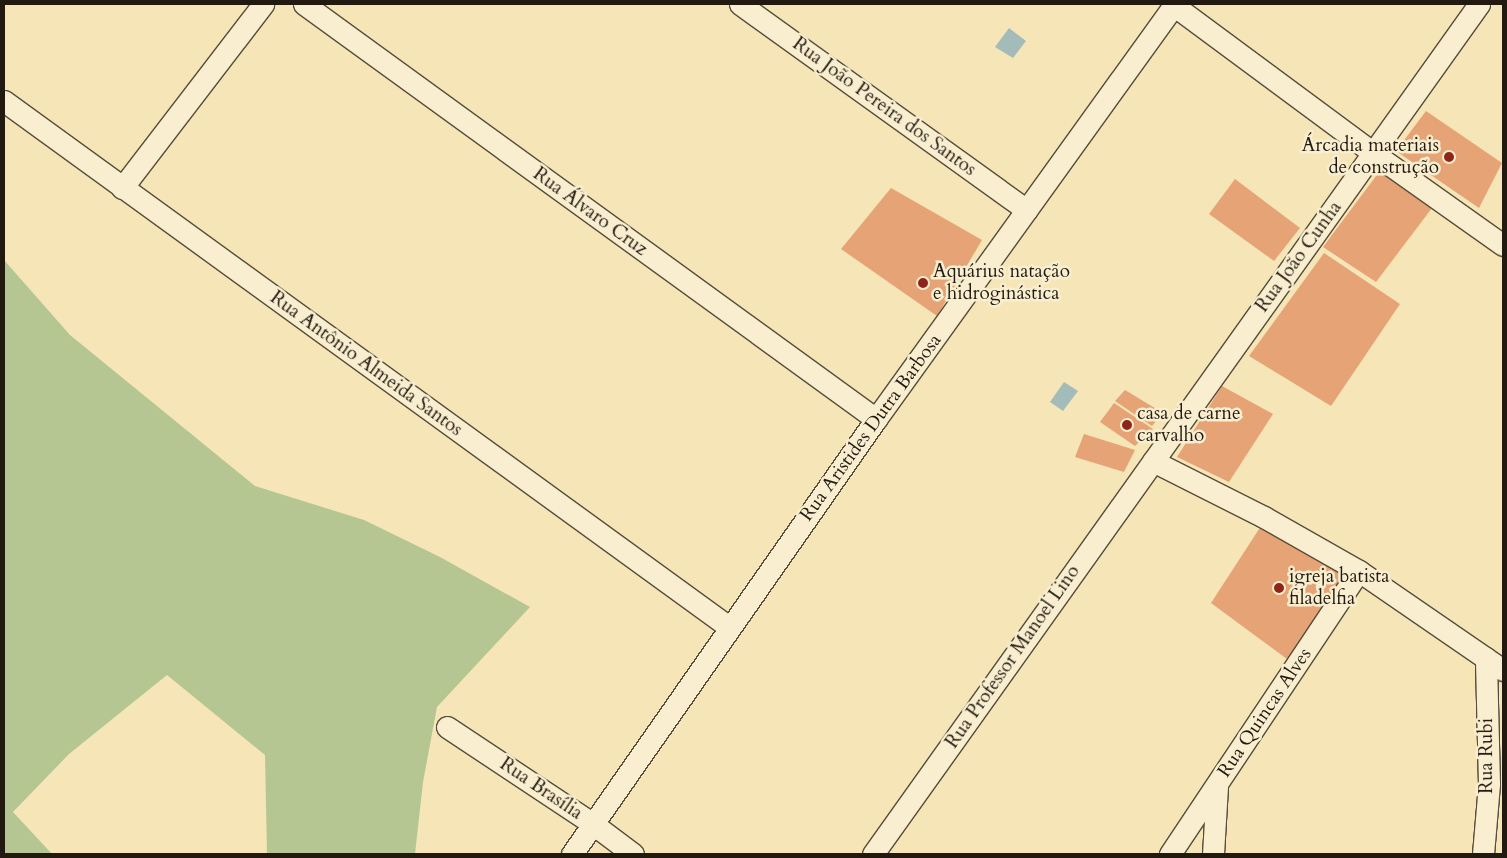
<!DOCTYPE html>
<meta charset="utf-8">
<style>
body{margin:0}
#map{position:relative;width:1507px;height:858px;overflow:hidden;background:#f6e5b6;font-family:Cardo,serif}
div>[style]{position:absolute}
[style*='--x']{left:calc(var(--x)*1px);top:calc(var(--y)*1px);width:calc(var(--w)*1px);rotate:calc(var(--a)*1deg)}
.green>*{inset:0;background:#b6c693}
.water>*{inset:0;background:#a3bcba}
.building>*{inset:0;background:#e6a375}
.roads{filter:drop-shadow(1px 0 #574d3a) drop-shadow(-1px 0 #574d3a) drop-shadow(0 1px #574d3a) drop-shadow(0 -1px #574d3a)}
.street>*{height:21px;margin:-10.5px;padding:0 10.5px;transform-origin:10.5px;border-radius:10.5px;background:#f9eed0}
.dots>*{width:14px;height:14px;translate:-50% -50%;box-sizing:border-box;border:2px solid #f9eed0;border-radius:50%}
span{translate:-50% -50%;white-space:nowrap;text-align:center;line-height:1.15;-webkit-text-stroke:5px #f9eed0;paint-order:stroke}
.street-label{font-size:19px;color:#221a10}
.poi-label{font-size:19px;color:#221a10}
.right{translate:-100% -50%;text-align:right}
.left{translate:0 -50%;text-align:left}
.frame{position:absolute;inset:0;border:5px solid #221a10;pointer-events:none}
</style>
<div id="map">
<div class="green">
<i style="clip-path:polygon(4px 260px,70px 335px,255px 486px,364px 520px,440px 557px,530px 607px,437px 707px,423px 782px,415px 854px,267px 854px,265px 755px,167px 675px,69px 754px,13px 812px,52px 854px,4px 854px)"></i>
</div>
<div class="water">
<i style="clip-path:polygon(1009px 28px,1026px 41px,1013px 58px,995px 47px)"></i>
<i style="clip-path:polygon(1064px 382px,1078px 391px,1063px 411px,1050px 402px)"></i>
</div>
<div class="building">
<i style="clip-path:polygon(1426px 111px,1502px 163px,1479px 208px,1396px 151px)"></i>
<i style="clip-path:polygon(1382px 168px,1435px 204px,1376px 282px,1323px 247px)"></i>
<i style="clip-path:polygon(1235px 179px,1300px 228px,1274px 261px,1209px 214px)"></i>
<i style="clip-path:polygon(891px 188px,982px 240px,937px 316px,841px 249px)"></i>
<i style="clip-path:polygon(1324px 253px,1400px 304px,1331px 406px,1249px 356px)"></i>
<i style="clip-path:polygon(1222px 386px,1273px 414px,1229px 482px,1177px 457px)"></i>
<i style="clip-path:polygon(1125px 390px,1163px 413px,1152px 426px,1115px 401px)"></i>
<i style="clip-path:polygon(1114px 403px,1153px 429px,1135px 446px,1100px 422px)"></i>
<i style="clip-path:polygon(1084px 434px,1135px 450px,1124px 472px,1075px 457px)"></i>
<i style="clip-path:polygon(1261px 526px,1348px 572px,1287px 659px,1211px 603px)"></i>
</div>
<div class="roads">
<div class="street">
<i style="--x:304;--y:4;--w:707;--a:35.96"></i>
<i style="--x:740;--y:4;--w:353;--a:35.7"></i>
<i style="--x:1172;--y:4;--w:250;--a:36.5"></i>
<i style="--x:1373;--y:153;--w:159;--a:35.3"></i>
<i style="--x:4;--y:101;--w:896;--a:35.96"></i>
<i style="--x:122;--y:188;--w:232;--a:-52.5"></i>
<i style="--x:1153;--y:461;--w:124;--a:26.8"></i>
<i style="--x:1264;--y:517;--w:109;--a:29.6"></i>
<i style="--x:1359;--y:571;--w:175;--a:34.5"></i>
<i style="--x:447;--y:727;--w:175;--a:33.6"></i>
<i style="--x:593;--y:824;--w:50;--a:36.9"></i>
<i style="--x:572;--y:854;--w:531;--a:-55.05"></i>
<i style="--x:876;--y:419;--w:510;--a:-54.25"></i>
<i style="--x:873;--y:854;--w:1044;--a:-54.51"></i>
<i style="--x:1170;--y:854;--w:340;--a:-56.3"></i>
<i style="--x:1213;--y:854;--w:68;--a:-86.6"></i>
<i style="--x:1483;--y:854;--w:70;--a:-85.1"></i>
<i style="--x:1489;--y:784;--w:126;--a:-91.4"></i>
</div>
</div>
<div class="dots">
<i style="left:1449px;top:157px;background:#8f2418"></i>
<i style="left:923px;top:283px;background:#8f2418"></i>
<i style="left:1127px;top:425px;background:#8f2418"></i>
<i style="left:1279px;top:588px;background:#8f2418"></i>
</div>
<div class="street-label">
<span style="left:884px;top:107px;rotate:36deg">Rua João Pereira dos Santos</span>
<span style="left:590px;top:212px;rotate:36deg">Rua Álvaro Cruz</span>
<span style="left:1299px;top:257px;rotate:-54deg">Rua João Cunha</span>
<span style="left:366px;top:364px;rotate:36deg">Rua Antônio Almeida Santos</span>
<span style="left:871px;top:428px;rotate:-54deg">Rua Aristides Dutra Barbosa</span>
<span style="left:1013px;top:657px;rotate:-55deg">Rua Professor Manoel Lino</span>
<span style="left:1265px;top:713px;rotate:-56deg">Rua Quincas Alves</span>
<span style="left:1487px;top:756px;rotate:-90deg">Rua Rubi</span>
<span style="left:541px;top:789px;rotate:34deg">Rua Brasília</span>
</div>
<div class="poi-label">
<span class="right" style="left:1439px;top:157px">Árcadia materiais<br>de construção</span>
<span class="left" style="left:933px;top:283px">Aquárius natação<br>e hidroginástica</span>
<span class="left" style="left:1137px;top:425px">casa de carne<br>carvalho</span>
<span class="left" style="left:1289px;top:588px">igreja batista<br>filadelfia</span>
</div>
<div class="frame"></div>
</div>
